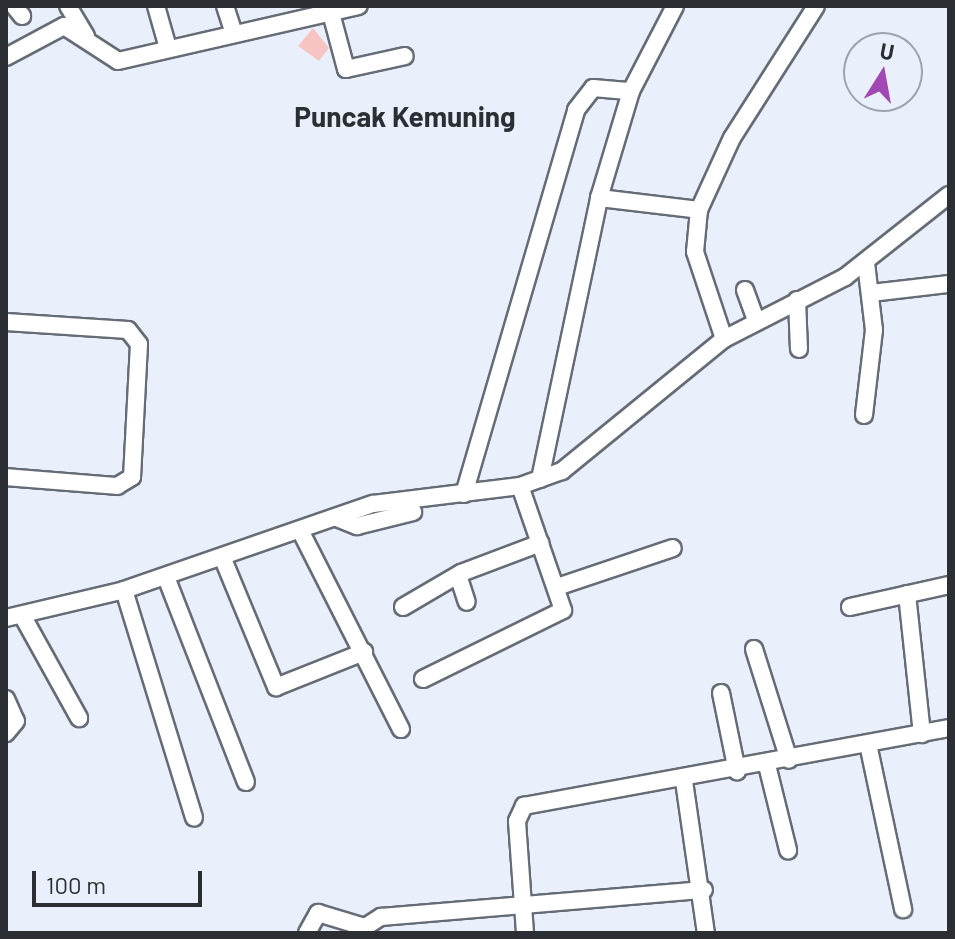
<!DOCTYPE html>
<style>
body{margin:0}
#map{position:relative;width:955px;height:939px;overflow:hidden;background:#eaf0fb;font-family:Barlow,sans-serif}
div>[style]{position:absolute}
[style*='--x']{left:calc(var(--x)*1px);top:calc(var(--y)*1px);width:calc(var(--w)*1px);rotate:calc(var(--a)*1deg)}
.building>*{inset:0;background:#f8c4c3}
.roads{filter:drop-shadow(2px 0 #666c75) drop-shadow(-2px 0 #666c75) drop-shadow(0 2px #666c75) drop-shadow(0 -2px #666c75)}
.minor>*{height:16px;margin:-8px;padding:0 8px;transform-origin:8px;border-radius:8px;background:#fff}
span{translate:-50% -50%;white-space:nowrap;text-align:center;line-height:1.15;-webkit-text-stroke:6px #eaf0fb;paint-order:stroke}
.quarter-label{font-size:28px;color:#2b2e32;font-weight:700}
.frame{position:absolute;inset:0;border:8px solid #2b2e32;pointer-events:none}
.north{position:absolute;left:843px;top:32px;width:80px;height:80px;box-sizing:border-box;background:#eaf0fb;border:2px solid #9ea2ab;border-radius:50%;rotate:11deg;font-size:22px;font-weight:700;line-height:32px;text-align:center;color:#2b2e32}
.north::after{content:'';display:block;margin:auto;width:28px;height:36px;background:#a148b4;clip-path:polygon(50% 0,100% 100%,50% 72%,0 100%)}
.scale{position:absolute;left:32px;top:871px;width:170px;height:36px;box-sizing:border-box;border:4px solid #2b2e32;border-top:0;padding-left:10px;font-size:24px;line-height:28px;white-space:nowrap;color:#2b2e32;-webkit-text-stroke:6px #eaf0fb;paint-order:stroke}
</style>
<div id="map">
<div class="building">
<i style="clip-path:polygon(313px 28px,329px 48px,319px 61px,298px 46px)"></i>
</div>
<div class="roads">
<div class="minor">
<i style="--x:14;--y:6;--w:13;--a:51"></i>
<i style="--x:68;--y:6;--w:35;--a:59"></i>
<i style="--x:156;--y:6;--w:44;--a:74.1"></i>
<i style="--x:225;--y:6;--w:29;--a:72"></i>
<i style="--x:331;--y:13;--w:58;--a:75"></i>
<i style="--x:346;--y:69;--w:60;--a:-12.4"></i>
<i style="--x:6;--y:57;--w:66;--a:-28.1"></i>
<i style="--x:64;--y:26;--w:64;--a:32.9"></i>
<i style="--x:118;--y:61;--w:247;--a:-12.9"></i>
<i style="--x:599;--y:198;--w:101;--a:6.8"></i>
<i style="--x:745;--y:290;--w:33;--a:70"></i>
<i style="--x:871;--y:293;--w:79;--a:-6.6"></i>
<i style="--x:797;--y:300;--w:49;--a:87.7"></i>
<i style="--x:6;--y:322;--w:122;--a:3.8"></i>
<i style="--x:128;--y:330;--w:18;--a:52"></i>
<i style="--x:139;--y:344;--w:133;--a:93"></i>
<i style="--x:132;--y:477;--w:17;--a:149"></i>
<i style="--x:117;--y:486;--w:111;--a:-175.4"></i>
<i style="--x:724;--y:339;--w:92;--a:-108.4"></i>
<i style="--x:695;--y:252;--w:42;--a:-84.6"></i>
<i style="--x:699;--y:210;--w:79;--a:-65.4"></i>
<i style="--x:732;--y:138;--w:156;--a:-57.5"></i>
<i style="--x:864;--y:415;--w:86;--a:-83.3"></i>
<i style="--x:874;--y:330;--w:67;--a:-96.8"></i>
<i style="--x:540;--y:479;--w:287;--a:-78.1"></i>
<i style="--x:599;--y:198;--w:112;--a:-73.3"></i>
<i style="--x:631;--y:91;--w:96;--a:-62.6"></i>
<i style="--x:464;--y:494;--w:400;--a:-73.7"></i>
<i style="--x:576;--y:110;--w:28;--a:-52"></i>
<i style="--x:593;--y:88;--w:38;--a:5"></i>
<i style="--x:337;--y:518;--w:22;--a:22"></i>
<i style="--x:357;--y:526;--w:58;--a:-14"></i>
<i style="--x:301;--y:532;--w:221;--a:63.1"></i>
<i style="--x:223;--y:559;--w:139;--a:67.5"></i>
<i style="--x:276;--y:687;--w:95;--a:-21.7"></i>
<i style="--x:458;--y:575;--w:28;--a:72"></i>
<i style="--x:166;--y:577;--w:220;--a:68.7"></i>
<i style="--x:557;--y:587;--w:122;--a:-18.6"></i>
<i style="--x:124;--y:590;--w:238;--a:72.9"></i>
<i style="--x:907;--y:594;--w:141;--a:83.9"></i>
<i style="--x:403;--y:607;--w:67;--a:-30.4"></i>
<i style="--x:461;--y:573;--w:85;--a:-20.6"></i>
<i style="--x:850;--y:607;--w:101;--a:-12.5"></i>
<i style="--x:22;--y:615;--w:118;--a:61"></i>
<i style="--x:6;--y:618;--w:121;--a:-13.3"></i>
<i style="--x:124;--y:590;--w:263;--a:-19.1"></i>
<i style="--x:373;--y:504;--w:148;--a:-7"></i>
<i style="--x:520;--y:486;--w:45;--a:-19.7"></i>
<i style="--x:562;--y:471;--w:209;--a:-39.2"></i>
<i style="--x:724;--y:339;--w:136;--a:-27.1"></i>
<i style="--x:845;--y:277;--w:132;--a:-38.3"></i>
<i style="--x:754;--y:649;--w:116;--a:72.5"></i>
<i style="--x:423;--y:679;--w:156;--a:-26.2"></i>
<i style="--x:563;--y:610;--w:131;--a:-109.1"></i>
<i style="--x:721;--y:693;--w:80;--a:78.4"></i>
<i style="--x:6;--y:699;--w:24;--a:66"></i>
<i style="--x:16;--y:721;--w:16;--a:130"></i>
<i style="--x:868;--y:744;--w:169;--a:78"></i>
<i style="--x:767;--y:765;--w:88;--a:76.1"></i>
<i style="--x:684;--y:781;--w:154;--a:81.8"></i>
<i style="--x:307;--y:933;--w:23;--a:-61"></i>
<i style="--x:318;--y:913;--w:45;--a:16.8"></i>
<i style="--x:356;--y:933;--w:30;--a:-33"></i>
<i style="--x:381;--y:917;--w:324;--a:-4.8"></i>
<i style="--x:525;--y:933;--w:112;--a:-94.1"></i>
<i style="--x:517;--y:821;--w:17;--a:-65"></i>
<i style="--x:524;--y:806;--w:432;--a:-10.4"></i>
</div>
</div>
<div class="quarter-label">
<span style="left:405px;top:116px">Puncak Kemuning</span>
</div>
<div class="frame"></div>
<div class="north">U</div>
<div class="scale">100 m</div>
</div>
